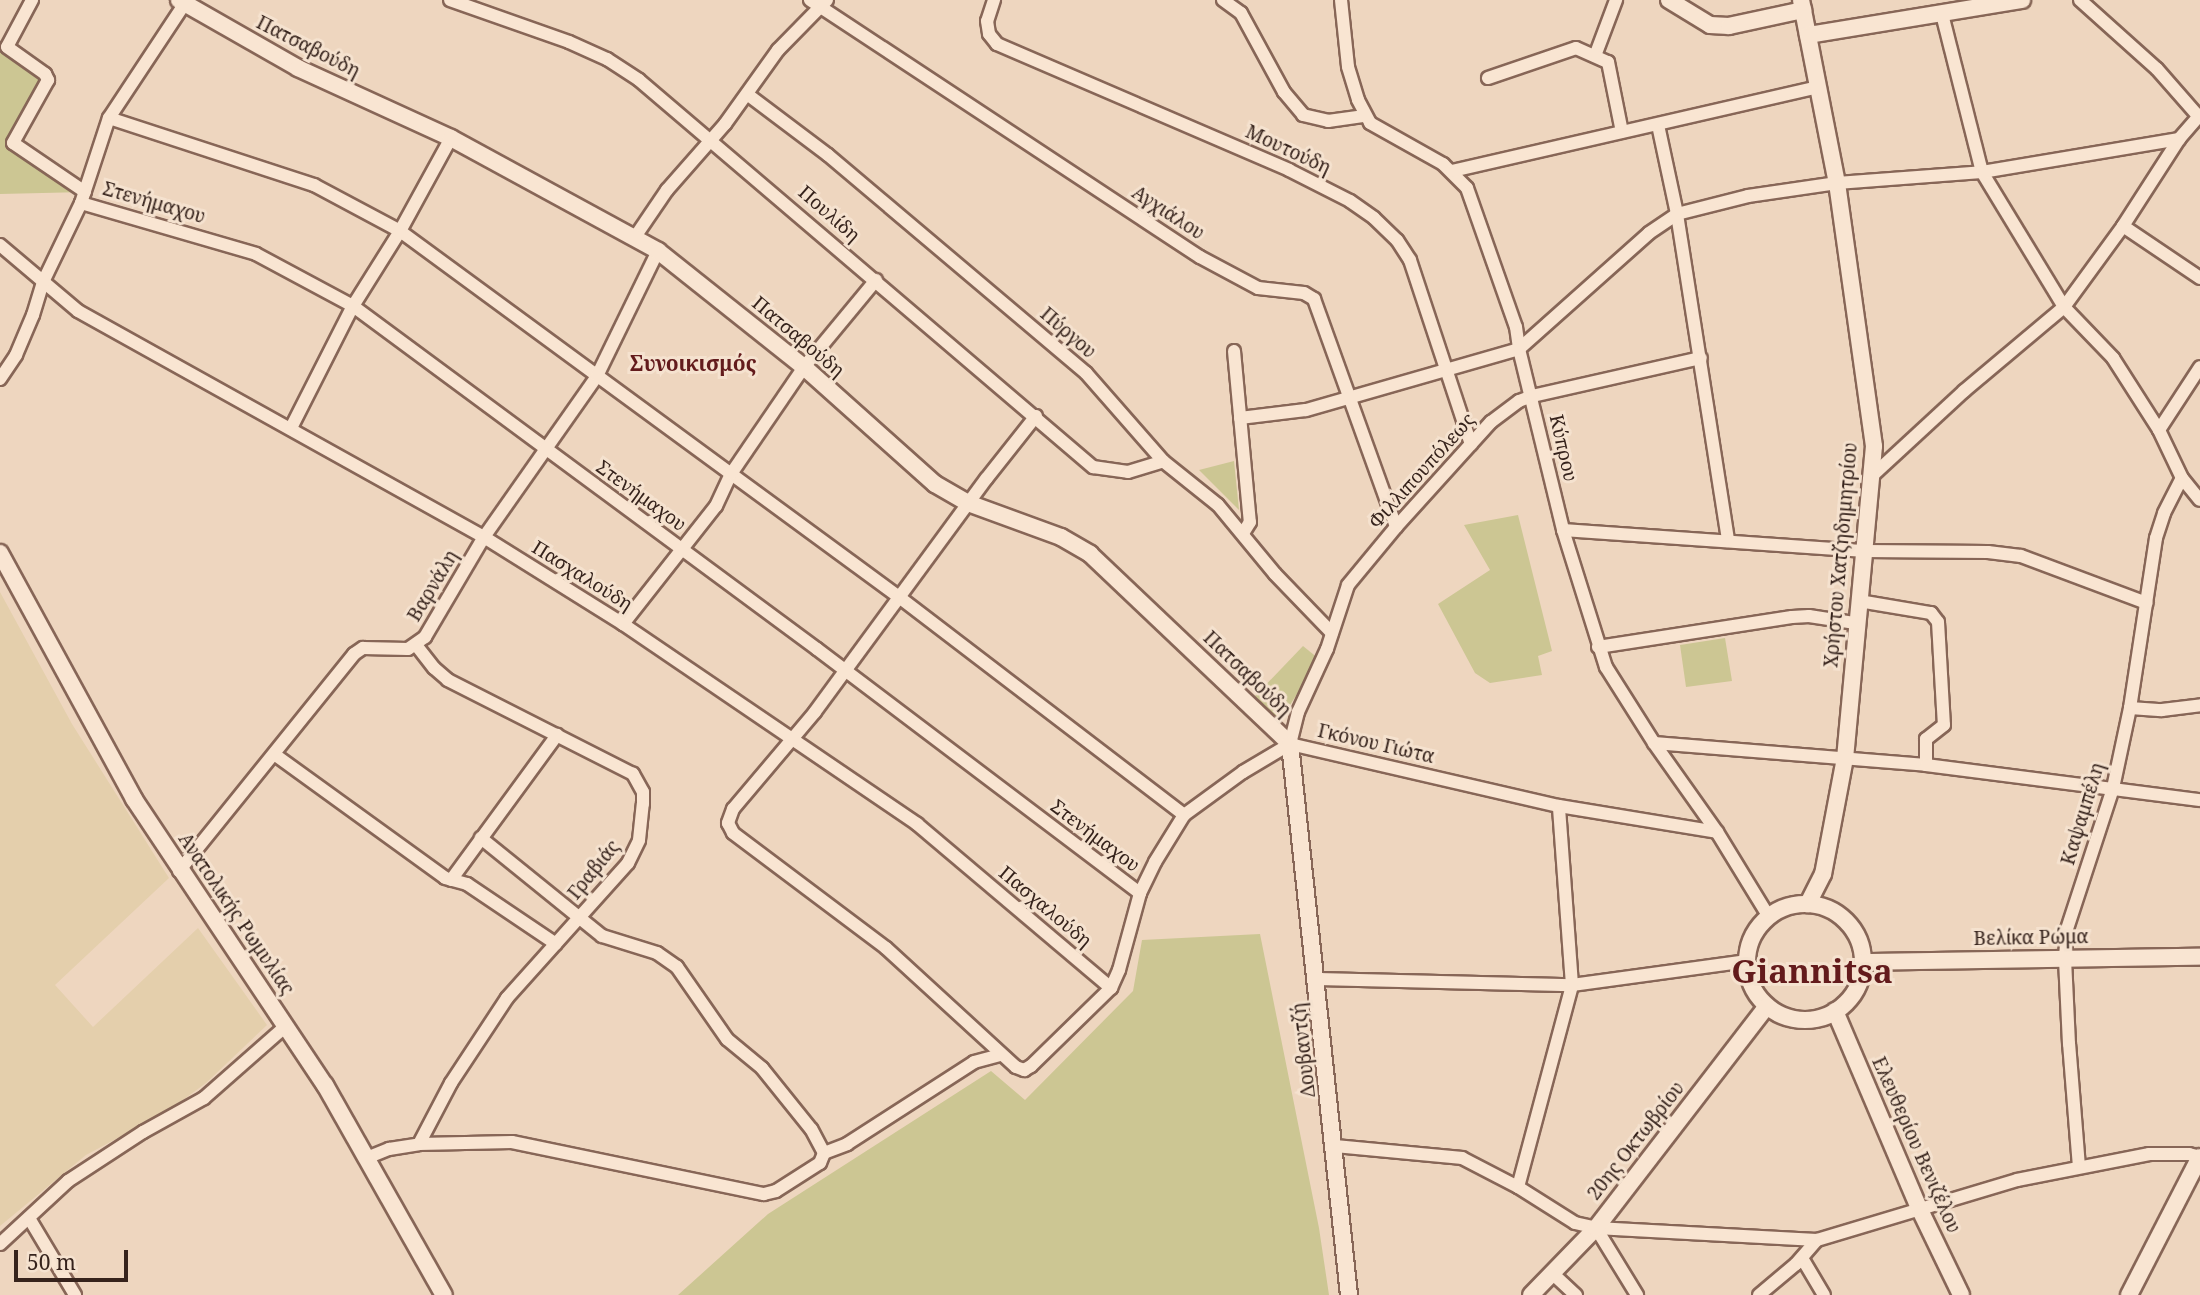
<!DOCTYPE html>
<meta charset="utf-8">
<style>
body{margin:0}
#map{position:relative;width:2200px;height:1295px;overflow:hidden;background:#eed6bf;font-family:"Noto Serif",serif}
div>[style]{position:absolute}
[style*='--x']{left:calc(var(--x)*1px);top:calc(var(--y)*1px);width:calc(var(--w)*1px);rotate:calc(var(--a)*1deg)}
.farmland>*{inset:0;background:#e4cfac}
.green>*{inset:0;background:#ccc693}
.roads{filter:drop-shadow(2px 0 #876657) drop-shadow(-2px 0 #876657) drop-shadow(0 2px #876657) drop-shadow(0 -2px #876657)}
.street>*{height:12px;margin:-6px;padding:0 6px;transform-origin:6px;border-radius:6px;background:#f9e5d2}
.secondary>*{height:16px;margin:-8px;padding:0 8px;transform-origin:8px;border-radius:8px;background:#f9e5d2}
.secondary>.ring{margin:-8px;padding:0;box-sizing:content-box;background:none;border:16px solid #f9e5d2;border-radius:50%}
span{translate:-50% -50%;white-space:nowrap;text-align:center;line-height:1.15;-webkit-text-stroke:6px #f5e2cf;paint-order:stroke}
.street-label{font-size:19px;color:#36231c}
.neighbourhood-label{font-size:21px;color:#631b1c;font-weight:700}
.town-label{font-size:33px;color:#631b1c;font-weight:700}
.scale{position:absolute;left:14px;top:1250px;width:114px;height:32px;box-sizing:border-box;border:4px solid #36231c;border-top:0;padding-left:9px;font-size:21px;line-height:24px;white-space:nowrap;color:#36231c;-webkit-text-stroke:5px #f5e2cf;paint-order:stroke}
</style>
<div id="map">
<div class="farmland">
<i style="clip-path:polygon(0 592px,72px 724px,169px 878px,55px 985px,93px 1027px,198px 928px,267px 1025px,206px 1083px,168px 1111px,86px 1155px,0 1226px)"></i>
</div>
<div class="green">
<i style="clip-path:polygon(0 42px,45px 74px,13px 138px,85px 192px,0 194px)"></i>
<i style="clip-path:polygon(1234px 461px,1239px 510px,1199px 470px)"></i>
<i style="clip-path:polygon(1518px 515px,1552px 651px,1538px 656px,1542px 675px,1490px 683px,1475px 673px,1438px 604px,1490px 570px,1464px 525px)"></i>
<i style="clip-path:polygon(1725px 638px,1732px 681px,1686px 687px,1680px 645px)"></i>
<i style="clip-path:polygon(1303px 646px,1319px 659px,1280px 721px,1255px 696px)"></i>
<i style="clip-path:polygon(1260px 934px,1319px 1228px,1329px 1295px,678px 1295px,768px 1214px,991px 1071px,1025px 1100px,1133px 991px,1142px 940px)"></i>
</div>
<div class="roads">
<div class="street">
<i style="--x:32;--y:0;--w:53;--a:118"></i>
<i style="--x:7;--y:47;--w:47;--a:35.4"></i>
<i style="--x:45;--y:74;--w:7;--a:63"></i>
<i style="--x:48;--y:80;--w:72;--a:119.1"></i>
<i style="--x:13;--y:143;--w:87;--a:34.2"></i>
<i style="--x:450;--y:0;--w:126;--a:19.4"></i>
<i style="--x:569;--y:42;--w:42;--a:24.1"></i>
<i style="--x:607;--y:59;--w:38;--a:33"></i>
<i style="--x:639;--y:80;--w:597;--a:40.45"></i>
<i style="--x:1093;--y:467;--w:35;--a:8"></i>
<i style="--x:1128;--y:472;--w:37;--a:-17"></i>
<i style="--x:810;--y:0;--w:467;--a:33.4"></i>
<i style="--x:1200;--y:257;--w:66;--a:28.1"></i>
<i style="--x:1258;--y:288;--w:46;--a:6.2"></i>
<i style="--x:1304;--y:293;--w:12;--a:31"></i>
<i style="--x:1314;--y:299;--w:242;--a:70.2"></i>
<i style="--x:994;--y:0;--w:22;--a:108"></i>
<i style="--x:987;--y:21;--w:13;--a:81"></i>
<i style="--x:989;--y:34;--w:13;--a:51"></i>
<i style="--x:997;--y:44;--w:318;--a:23.3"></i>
<i style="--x:1289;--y:170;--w:68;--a:26.9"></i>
<i style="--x:1350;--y:201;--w:29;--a:35"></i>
<i style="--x:1374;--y:218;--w:32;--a:44"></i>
<i style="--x:1397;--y:240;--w:24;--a:57"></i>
<i style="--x:1410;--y:260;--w:194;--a:71.7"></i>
<i style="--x:1223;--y:0;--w:22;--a:36"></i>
<i style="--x:1241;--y:13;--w:90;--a:61.4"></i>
<i style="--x:1284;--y:92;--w:30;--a:50"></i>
<i style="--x:1303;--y:115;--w:26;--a:13"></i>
<i style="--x:1328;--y:121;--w:37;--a:-8"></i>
<i style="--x:1341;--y:0;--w:67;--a:84"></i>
<i style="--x:1348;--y:67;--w:34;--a:73"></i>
<i style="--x:1358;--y:100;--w:26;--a:62"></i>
<i style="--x:1370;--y:123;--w:84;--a:29.3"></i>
<i style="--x:1443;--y:164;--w:34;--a:45"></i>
<i style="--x:1467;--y:188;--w:147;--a:70.6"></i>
<i style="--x:1516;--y:327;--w:22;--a:82"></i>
<i style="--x:1519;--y:349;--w:186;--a:76.3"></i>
<i style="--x:1563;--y:530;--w:144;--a:72.6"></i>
<i style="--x:1606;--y:667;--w:90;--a:57.7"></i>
<i style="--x:1654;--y:743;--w:109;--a:54.7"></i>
<i style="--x:1717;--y:832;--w:100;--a:58.5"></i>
<i style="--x:2080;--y:0;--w:103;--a:41.9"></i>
<i style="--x:2157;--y:69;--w:64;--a:48.8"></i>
<i style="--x:1942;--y:14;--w:163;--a:75.8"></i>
<i style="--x:1982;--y:172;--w:158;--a:58.7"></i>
<i style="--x:2064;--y:307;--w:71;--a:46.1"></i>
<i style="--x:2113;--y:358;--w:85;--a:57.4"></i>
<i style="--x:2159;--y:430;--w:53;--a:64.4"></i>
<i style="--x:2182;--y:478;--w:28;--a:51"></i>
<i style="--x:1595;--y:56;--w:60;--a:-69.4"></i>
<i style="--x:1488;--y:78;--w:93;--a:-18.8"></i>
<i style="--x:1576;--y:48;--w:35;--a:24"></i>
<i style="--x:1608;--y:62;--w:71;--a:78.7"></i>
<i style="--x:747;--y:94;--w:101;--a:37"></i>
<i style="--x:828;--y:155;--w:338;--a:40.2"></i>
<i style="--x:1086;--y:373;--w:117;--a:48.8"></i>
<i style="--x:1163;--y:461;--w:70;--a:38.7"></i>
<i style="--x:1218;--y:505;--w:89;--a:50.4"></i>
<i style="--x:1275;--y:574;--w:82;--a:46"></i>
<i style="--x:109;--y:118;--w:216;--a:18.1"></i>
<i style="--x:314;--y:185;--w:98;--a:28.1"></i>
<i style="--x:400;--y:231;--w:619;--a:36.26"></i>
<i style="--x:899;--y:597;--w:359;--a:37.4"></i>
<i style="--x:1658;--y:125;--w:91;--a:77.9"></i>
<i style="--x:1677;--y:214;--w:331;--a:81.1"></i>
<i style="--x:1452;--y:171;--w:376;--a:-12.9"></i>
<i style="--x:81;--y:203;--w:182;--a:16.2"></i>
<i style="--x:256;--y:254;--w:110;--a:28.2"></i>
<i style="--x:353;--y:306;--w:577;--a:36.47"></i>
<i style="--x:817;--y:649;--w:405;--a:37.1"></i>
<i style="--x:2123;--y:226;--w:93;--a:34"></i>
<i style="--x:635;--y:237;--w:57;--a:-55.8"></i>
<i style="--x:667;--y:190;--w:88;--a:-48.7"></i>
<i style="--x:725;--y:124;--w:91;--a:-54.4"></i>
<i style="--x:778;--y:50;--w:70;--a:-45.6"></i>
<i style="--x:0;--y:245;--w:102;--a:40.2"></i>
<i style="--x:78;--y:311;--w:465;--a:29.1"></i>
<i style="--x:484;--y:537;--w:164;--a:32"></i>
<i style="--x:623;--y:624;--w:356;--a:34.2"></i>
<i style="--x:917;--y:824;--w:254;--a:40.2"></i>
<i style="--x:1234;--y:351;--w:172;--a:84.7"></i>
<i style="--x:1250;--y:522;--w:13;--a:122"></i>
<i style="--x:0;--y:379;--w:29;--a:-56"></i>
<i style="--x:16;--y:355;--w:43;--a:-67"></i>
<i style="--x:33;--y:315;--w:37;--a:-73"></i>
<i style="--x:44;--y:280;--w:85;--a:-64.3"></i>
<i style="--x:81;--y:203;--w:89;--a:-71.8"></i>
<i style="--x:109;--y:118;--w:138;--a:-56.5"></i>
<i style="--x:1036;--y:416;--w:80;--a:128.4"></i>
<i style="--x:986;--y:479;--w:289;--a:126.3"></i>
<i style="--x:815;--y:712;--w:127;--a:130.2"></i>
<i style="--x:733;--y:809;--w:15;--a:110"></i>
<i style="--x:728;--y:823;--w:11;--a:63"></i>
<i style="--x:733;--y:833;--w:191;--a:36.9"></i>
<i style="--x:886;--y:948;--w:176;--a:42.5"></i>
<i style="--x:1016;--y:1067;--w:9;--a:21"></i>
<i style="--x:1024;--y:1070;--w:8;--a:-30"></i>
<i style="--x:1031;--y:1066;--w:112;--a:-44.3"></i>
<i style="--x:1111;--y:988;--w:20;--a:-66"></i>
<i style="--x:1119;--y:970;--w:80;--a:-74.7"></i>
<i style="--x:1140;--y:893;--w:34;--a:-64"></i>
<i style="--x:1155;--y:862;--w:55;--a:-58.3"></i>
<i style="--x:1184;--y:815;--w:73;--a:-36.1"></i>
<i style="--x:1243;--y:772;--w:55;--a:-30.8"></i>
<i style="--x:1290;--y:744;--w:276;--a:13"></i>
<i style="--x:1559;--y:806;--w:160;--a:9.3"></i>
<i style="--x:1240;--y:418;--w:66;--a:-6.9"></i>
<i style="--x:1306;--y:410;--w:222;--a:-16"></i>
<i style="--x:1519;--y:349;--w:174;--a:-41.7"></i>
<i style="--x:1649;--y:233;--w:34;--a:-34"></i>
<i style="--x:1677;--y:214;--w:73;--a:-14.2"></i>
<i style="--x:1748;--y:196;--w:90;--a:-8.3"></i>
<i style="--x:1837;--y:183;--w:145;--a:-4.3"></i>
<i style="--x:1982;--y:172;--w:200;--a:-9.5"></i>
<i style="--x:291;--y:428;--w:137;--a:-63.1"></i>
<i style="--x:353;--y:306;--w:89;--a:-57.9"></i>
<i style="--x:400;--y:231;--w:106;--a:-61.3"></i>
<i style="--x:2159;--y:430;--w:75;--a:-56.9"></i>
<i style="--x:1873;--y:475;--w:124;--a:-42.7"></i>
<i style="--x:1964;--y:391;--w:131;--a:-40"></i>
<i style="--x:2064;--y:307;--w:100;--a:-53.9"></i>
<i style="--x:2123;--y:226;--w:103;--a:-57.2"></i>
<i style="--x:2179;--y:139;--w:32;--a:-49"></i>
<i style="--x:1563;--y:530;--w:303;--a:4"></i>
<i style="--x:1865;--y:551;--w:123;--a:0.5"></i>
<i style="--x:1988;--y:552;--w:33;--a:7"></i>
<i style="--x:2021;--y:556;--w:134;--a:20.5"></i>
<i style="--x:1859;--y:601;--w:73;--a:9.5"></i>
<i style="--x:1931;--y:613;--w:11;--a:52"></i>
<i style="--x:1938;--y:622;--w:103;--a:86.7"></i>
<i style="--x:1944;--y:725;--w:23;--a:142"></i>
<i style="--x:1926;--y:739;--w:26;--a:90"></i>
<i style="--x:623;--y:624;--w:150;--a:-51.8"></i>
<i style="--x:716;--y:506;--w:35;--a:-65"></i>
<i style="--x:731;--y:474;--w:130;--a:-55.7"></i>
<i style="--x:804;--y:367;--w:113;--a:-50.4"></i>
<i style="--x:1598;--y:647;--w:196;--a:-8.8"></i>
<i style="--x:1792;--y:617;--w:17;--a:-3"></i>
<i style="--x:1809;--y:616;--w:47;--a:8.7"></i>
<i style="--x:2130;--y:708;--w:32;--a:4"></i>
<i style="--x:2162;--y:710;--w:38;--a:-7"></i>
<i style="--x:1654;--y:743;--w:273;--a:4.6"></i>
<i style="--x:1926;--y:765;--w:276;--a:7.3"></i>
<i style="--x:1290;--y:744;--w:33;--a:-76"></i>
<i style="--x:1298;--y:712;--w:69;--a:-65.3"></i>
<i style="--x:1327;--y:649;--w:67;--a:-71.8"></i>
<i style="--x:1348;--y:585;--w:75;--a:-50.4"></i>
<i style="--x:1396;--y:527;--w:142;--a:-47.9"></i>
<i style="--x:1491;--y:422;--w:35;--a:-37"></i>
<i style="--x:1519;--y:401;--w:14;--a:-21"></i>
<i style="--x:1532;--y:396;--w:173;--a:-12.7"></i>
<i style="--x:274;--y:754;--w:211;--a:35.9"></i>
<i style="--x:445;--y:878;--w:23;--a:15"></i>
<i style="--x:467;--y:884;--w:107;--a:34"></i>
<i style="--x:179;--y:871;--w:279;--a:-51.1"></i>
<i style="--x:354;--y:654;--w:11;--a:-34"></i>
<i style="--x:363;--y:648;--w:45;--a:1.3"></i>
<i style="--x:408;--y:649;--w:21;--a:-35"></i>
<i style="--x:425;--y:637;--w:116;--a:-59.5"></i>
<i style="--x:484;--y:537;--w:197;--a:-54.9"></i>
<i style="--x:597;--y:376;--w:139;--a:-64"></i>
<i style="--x:451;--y:880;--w:180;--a:-53.8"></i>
<i style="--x:1318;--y:979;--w:254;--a:1.4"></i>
<i style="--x:1572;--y:985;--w:177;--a:-7.8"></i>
<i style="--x:419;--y:1144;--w:93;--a:-1.2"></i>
<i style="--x:512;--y:1142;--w:257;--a:11.7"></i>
<i style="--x:764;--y:1194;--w:12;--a:-14"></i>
<i style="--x:776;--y:1191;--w:52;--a:-32.5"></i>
<i style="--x:820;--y:1163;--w:11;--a:-68"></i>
<i style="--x:824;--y:1153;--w:27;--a:-118"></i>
<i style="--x:811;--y:1129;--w:78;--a:-128.8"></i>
<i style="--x:762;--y:1068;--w:45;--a:-140.4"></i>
<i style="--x:727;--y:1039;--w:88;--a:-124.8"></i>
<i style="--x:677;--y:967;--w:24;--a:-145"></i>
<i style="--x:657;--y:953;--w:58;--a:-162.8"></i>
<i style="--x:602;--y:936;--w:156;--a:-141"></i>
<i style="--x:1335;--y:1146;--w:128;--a:5.4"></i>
<i style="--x:1462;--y:1158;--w:63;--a:27.4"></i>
<i style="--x:1518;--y:1187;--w:67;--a:32.3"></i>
<i style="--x:1575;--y:1223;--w:22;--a:13"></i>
<i style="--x:1596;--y:1228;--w:221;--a:3.1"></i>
<i style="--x:1817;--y:1240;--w:209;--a:-16.7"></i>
<i style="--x:2017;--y:1180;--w:135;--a:-11.1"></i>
<i style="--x:2149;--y:1154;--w:40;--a:0"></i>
<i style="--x:2189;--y:1154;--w:11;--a:15"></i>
<i style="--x:824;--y:1153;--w:25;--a:-21"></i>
<i style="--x:847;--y:1144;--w:151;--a:-32.8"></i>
<i style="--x:974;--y:1062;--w:28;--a:-15"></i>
<i style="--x:369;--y:1157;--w:22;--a:-22"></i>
<i style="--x:389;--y:1149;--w:30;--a:-9"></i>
<i style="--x:419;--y:1144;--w:69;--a:-62.3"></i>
<i style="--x:451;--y:1083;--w:102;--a:-56.6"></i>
<i style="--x:507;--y:998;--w:181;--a:-48.1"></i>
<i style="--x:628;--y:863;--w:25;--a:-64"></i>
<i style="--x:639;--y:840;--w:36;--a:-84"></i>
<i style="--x:643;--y:804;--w:12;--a:-90"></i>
<i style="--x:643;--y:792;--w:21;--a:-119"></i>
<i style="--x:633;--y:774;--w:208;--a:-153.1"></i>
<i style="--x:448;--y:680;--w:18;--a:-139"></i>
<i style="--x:434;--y:668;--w:29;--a:-128"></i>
<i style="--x:2079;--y:1167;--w:123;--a:-94.6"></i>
<i style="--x:2069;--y:1044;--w:86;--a:-92.7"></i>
<i style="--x:2065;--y:958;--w:29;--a:-86"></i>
<i style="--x:2067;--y:929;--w:148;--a:-71.9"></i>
<i style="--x:2113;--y:788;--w:82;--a:-78"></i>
<i style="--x:2130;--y:708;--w:172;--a:-81.3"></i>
<i style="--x:2156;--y:538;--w:26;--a:-72"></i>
<i style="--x:2164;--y:513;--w:39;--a:-63"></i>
<i style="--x:1518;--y:1187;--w:209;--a:-75"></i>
<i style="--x:1572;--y:985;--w:179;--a:-94.2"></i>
<i style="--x:29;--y:1218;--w:90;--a:59.1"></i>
<i style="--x:1596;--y:1228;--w:79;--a:58.5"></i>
<i style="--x:0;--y:1244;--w:93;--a:-42.8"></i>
<i style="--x:68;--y:1181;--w:90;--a:-33.2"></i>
<i style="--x:143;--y:1132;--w:70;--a:-29.1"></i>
<i style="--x:204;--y:1098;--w:109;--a:-41.3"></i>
<i style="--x:1802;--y:1258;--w:43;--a:59.3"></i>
<i style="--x:1552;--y:1273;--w:33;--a:43"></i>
<i style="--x:1759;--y:1295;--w:48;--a:-40"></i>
<i style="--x:1796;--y:1264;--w:32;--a:-49"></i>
</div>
<div class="secondary">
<i style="--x:179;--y:0;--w:137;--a:29.7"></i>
<i style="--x:298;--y:68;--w:168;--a:24.6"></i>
<i style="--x:451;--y:138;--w:236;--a:28.6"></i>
<i style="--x:658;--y:251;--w:186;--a:38.5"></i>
<i style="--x:804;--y:367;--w:176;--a:41.8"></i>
<i style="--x:935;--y:484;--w:38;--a:30"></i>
<i style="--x:968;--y:503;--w:99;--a:20.1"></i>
<i style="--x:1061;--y:537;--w:34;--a:30"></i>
<i style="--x:1090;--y:554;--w:276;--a:43.5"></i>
<i style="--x:1290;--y:744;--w:554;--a:83.89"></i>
<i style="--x:1669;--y:0;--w:48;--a:31.4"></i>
<i style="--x:1710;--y:25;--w:19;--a:3"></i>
<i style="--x:1729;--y:26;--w:76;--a:-12.2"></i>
<i style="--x:1801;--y:0;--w:187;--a:78.9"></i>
<i style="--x:1837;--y:183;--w:266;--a:82"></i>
<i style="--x:1874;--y:446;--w:313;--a:95.3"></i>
<i style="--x:1845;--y:758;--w:118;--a:100.7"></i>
<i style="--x:1823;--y:874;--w:34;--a:117"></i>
<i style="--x:1808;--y:35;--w:217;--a:-9.3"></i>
<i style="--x:0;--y:553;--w:280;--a:61.4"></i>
<i style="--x:134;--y:799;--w:344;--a:56.3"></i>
<i style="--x:325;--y:1085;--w:241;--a:60.5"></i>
<i class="ring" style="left:1747px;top:904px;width:100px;height:100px"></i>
<i style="--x:1863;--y:962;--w:337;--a:-0.9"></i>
<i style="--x:1835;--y:1011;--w:216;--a:66.9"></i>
<i style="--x:1920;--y:1210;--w:94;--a:64.2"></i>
<i style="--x:1531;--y:1295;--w:93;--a:-45.9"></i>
<i style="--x:1596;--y:1228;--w:280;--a:-52.4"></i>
<i style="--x:2129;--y:1295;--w:155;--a:-62.8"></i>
</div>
</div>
<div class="street-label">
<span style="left:308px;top:47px;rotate:27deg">Πατσαβούδη</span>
<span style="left:1288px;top:150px;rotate:25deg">Μουτούδη</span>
<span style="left:154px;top:203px;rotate:16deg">Στενήμαχου</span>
<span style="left:1168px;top:213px;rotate:33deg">Αγχιάλου</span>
<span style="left:829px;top:214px;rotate:41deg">Πουλίδη</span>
<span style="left:1068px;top:333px;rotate:41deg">Πύργου</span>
<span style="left:798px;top:337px;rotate:40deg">Πατσαβούδη</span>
<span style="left:1563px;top:448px;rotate:77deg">Κύπρου</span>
<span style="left:1422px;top:471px;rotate:-48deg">Φιλλιπουπόλεως</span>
<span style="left:641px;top:496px;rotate:36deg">Στενήμαχου</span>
<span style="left:1841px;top:555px;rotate:-85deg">Χρήστου Χατζηδημητρίου</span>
<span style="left:582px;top:576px;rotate:32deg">Πασχαλούδη</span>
<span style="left:433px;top:586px;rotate:-59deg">Βαρνάλη</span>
<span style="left:1247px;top:674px;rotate:44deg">Πατσαβούδη</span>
<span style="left:1376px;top:744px;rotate:13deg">Γκόνου Γιώτα</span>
<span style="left:2083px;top:814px;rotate:-73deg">Καψαμπέλη</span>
<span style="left:1095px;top:836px;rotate:37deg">Στενήμαχου</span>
<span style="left:594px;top:870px;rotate:-51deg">Γραβιάς</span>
<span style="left:1045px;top:907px;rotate:40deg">Πασχαλούδη</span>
<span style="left:236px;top:914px;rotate:56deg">Ανατολικής Ρωμυλίας</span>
<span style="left:2031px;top:938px;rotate:-1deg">Βελίκα Ρώμα</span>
<span style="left:1304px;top:1050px;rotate:-96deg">Δουβαντζή</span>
<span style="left:1636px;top:1141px;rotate:-52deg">20ης Οκτωβρίου</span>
<span style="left:1916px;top:1145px;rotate:66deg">Ελευθερίου Βενιζέλου</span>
</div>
<div class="neighbourhood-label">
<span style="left:693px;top:363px">Συνοικισμός</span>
</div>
<div class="town-label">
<span style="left:1812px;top:971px">Giannitsa</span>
</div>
<div class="scale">50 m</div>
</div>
